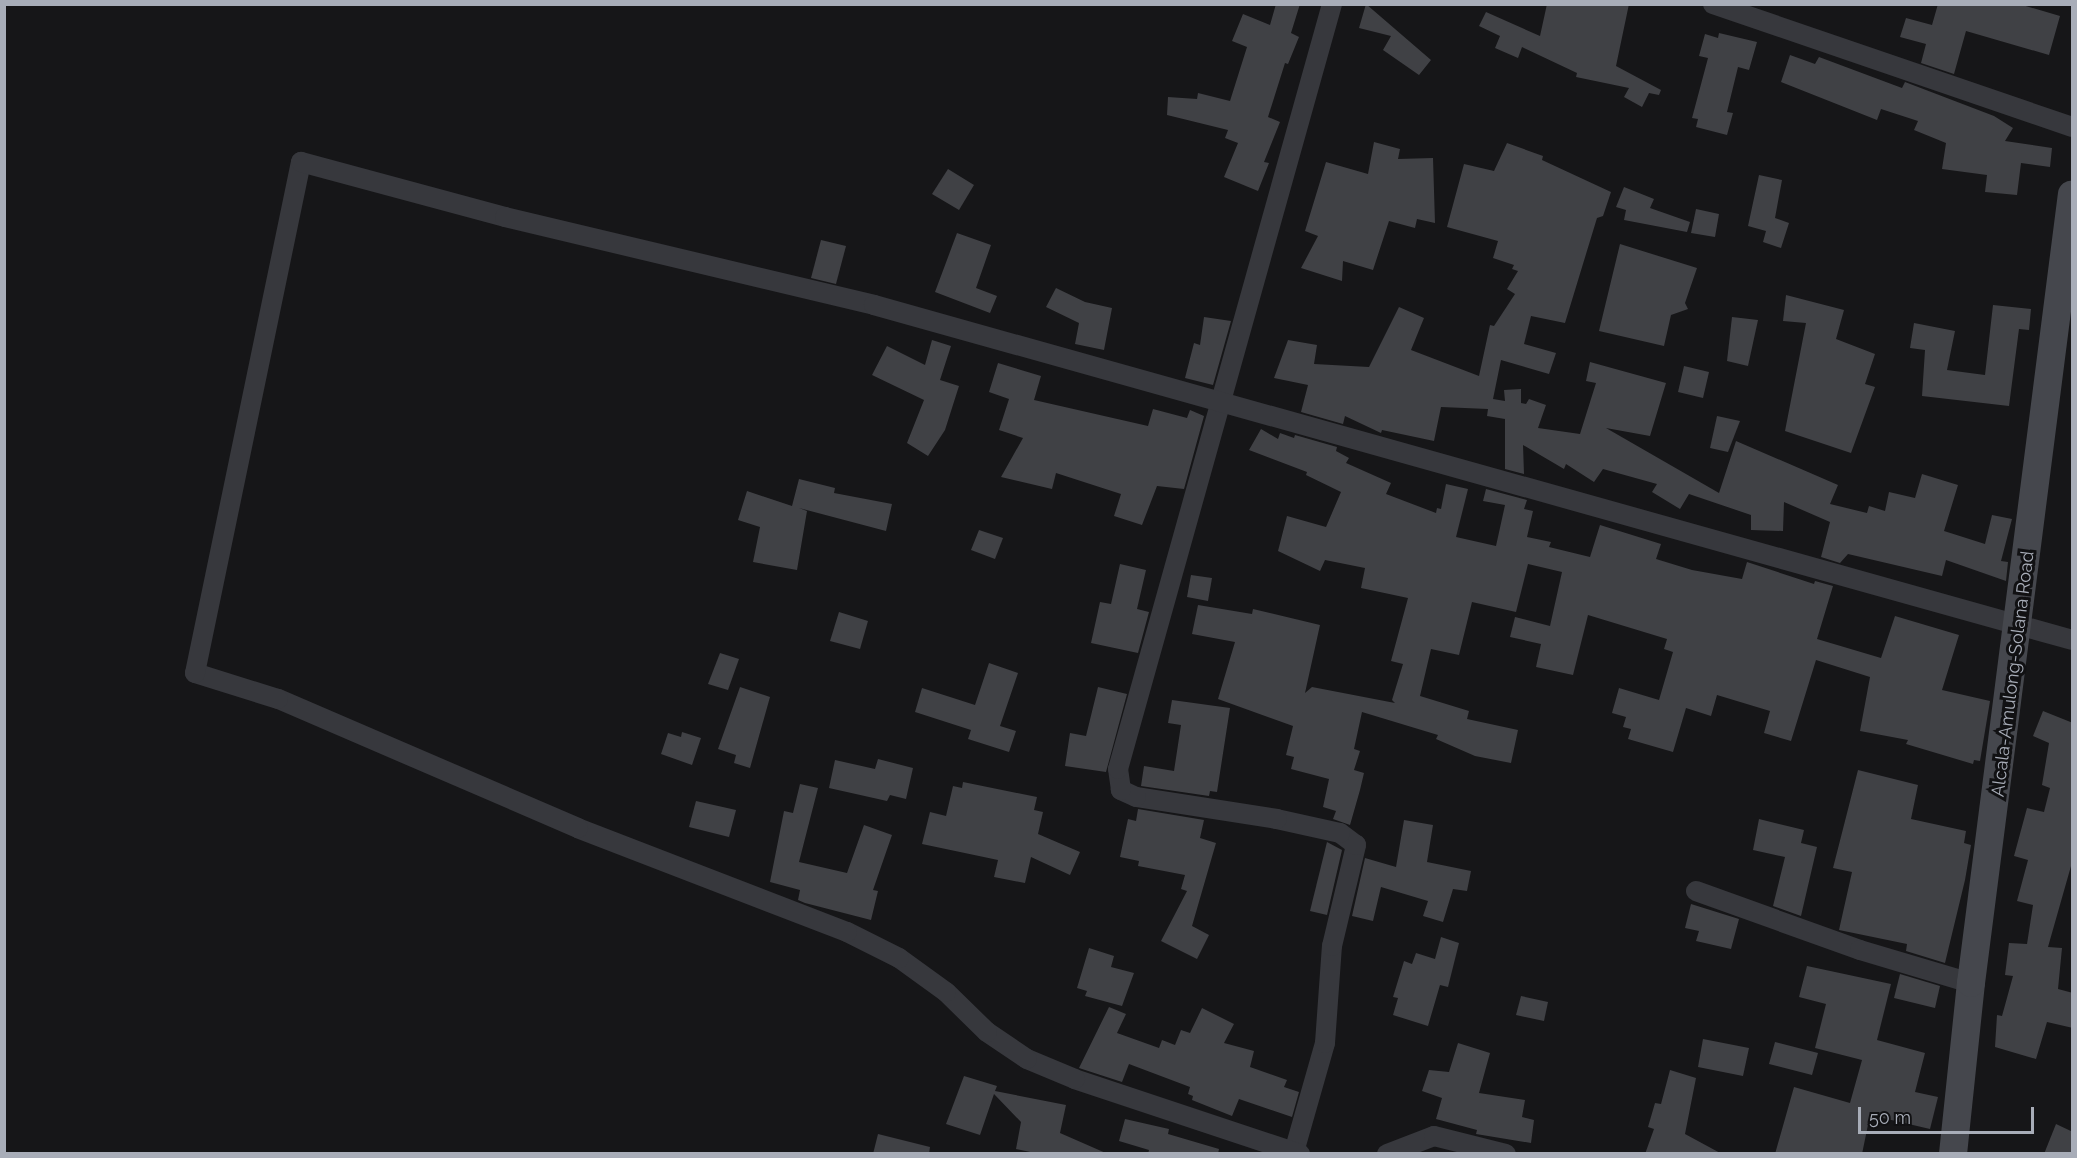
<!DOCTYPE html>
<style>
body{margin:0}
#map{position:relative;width:2077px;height:1158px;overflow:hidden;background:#161618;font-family:Raleway,sans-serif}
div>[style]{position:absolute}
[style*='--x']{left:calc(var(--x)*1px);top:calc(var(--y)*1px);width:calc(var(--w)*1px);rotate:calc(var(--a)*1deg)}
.building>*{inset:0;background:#404145}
.minor>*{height:20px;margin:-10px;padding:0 10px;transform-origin:10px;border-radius:10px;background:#37383d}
.secondary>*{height:28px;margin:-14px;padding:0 14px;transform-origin:14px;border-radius:14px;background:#45474d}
span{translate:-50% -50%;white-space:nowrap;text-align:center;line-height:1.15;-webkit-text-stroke:6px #111113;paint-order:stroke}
.street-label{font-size:18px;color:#a8adb8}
.frame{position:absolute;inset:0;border:6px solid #a8adb8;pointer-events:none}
.scale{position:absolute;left:1858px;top:1107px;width:176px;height:27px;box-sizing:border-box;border:3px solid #a8adb8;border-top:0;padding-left:8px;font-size:18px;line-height:21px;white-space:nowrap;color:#a8adb8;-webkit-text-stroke:4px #111113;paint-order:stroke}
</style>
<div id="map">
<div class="building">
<i style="clip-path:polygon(1276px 4px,1300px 4px,1291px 33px,1299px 37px,1288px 64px,1285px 63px,1268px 117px,1280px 122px,1264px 162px,1269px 163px,1258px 191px,1224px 177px,1238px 143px,1225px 138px,1228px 130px,1167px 115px,1168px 97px,1197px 99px,1198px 93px,1230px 101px,1247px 47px,1232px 41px,1243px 14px,1270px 25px)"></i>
<i style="clip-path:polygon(1366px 4px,1431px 60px,1419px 75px,1383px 50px,1391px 36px,1359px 28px)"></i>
<i style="clip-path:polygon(1547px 4px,1629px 4px,1616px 66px,1661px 90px,1659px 95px,1649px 93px,1642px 107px,1624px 97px,1629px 88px,1576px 77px,1577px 73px,1522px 47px,1518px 58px,1495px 48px,1500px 36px,1479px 26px,1486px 12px,1540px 36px)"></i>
<i style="clip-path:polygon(1938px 4px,2019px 4px,2060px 16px,2049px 55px,1966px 31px,1954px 74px,1921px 63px,1926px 44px,1900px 37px,1906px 18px,1932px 25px)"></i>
<i style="clip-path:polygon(1719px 33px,1757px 42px,1749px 70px,1738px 67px,1727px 112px,1733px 113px,1727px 135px,1696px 127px,1698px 119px,1692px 118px,1708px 58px,1699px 56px,1705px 34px,1718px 38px)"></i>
<i style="clip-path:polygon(1790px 55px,1815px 64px,1819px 57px,1902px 88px,1905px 82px,1994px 116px,2013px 128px,2005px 141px,2052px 148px,2050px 167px,2021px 163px,2017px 195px,1985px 192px,1987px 175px,1942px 169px,1946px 143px,1914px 130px,1918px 121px,1881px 109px,1877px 120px,1781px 82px)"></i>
<i style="clip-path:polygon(1374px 142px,1400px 149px,1398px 159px,1433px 158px,1435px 223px,1417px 219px,1415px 228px,1389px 221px,1373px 270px,1343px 261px,1342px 281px,1301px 268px,1318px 236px,1305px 231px,1326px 162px,1368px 174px)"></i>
<i style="clip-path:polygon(1507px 143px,1543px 156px,1542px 160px,1611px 192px,1603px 216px,1597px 218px,1565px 323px,1531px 316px,1524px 344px,1556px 353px,1549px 374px,1501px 360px,1493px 399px,1505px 401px,1504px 390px,1521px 389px,1521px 403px,1526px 404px,1529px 399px,1546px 405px,1538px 428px,1580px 434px,1596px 383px,1586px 381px,1590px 362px,1666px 383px,1650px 436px,1606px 428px,1719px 493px,1736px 441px,1838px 485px,1830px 504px,1867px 513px,1869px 506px,1885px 511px,1889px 492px,1915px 498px,1922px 474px,1958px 485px,1944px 531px,1985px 544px,1992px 515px,2012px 519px,2001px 561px,2008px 562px,2006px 581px,1946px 560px,1942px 576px,1848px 554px,1840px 563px,1821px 557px,1830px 522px,1784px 502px,1783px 531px,1751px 530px,1751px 515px,1689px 494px,1680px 509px,1652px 492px,1657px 484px,1603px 469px,1594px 482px,1566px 464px,1564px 469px,1523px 445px,1524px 474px,1505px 469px,1505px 419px,1487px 416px,1488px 409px,1441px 407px,1434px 441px,1382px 430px,1381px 433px,1345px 416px,1343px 424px,1301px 412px,1308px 385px,1274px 378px,1288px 340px,1317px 345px,1314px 364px,1369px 367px,1399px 307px,1424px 318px,1411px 350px,1479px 376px,1490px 325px,1494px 326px,1515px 294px,1507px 289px,1518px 271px,1512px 269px,1514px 265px,1493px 258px,1498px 241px,1447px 227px,1464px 164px,1494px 171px)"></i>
<i style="clip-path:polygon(948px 169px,974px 185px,959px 210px,932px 194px)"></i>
<i style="clip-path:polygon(1759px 175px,1782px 180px,1775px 218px,1789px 223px,1781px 248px,1763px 242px,1766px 231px,1748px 226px)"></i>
<i style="clip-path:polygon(1624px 187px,1654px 199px,1650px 208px,1690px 222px,1687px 232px,1624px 220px,1626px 210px,1616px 207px)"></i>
<i style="clip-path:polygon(1696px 209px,1719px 214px,1715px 237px,1691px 233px)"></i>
<i style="clip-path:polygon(957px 233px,991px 245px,976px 288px,997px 296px,990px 313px,935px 292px)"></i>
<i style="clip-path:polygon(821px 240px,846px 246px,836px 284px,811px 278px)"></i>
<i style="clip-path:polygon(1620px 244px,1697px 268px,1685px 303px,1688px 309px,1671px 315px,1664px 346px,1599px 331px)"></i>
<i style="clip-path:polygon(1056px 288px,1085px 302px,1112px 308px,1104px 350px,1075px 344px,1079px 323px,1046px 307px)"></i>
<i style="clip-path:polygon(1786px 295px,1844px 310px,1836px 339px,1875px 354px,1865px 384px,1875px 387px,1851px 453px,1785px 431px,1806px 323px,1783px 321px)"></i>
<i style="clip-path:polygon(1993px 305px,2031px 309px,2029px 330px,2019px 329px,2009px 406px,1922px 396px,1925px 350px,1910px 348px,1914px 323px,1955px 331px,1947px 370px,1985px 375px)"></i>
<i style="clip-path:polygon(1204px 317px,1231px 321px,1213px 385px,1185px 378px,1194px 343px,1200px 345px)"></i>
<i style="clip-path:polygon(1732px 317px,1758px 320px,1748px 366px,1727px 361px)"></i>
<i style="clip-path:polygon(932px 340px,951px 346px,940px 380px,959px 386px,945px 430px,928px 456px,907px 443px,924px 400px,872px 375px,887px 346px,925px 365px)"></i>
<i style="clip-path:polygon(998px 363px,1041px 376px,1034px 400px,1148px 426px,1153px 409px,1187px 418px,1190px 410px,1204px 416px,1184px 489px,1157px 486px,1142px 525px,1114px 516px,1121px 494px,1056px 473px,1052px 489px,1001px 477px,1023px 438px,999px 430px,1009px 399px,989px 392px)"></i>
<i style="clip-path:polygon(1684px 366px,1709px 372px,1703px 398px,1678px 392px)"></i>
<i style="clip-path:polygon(1717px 416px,1740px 421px,1728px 452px,1710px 448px)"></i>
<i style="clip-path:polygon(1261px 429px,1278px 439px,1280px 433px,1294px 438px,1295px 435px,1337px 447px,1336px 451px,1349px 458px,1346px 463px,1391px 483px,1386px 494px,1436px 513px,1437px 508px,1441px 509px,1446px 484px,1468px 489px,1456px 537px,1496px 546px,1505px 505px,1483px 501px,1486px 489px,1527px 500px,1524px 509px,1533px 511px,1527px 537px,1551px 542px,1549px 547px,1590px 557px,1600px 525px,1661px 544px,1656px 559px,1692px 570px,1742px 579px,1747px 562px,1814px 584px,1815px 581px,1833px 586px,1817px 639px,1881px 658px,1895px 616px,1959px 635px,1942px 690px,1990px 701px,1980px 761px,1974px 760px,1973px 764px,1906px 744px,1908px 740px,1860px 731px,1870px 677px,1816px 660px,1791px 741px,1764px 733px,1770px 711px,1717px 695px,1711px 716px,1686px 708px,1673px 752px,1628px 739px,1631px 729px,1623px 727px,1626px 717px,1612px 713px,1619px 688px,1659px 700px,1673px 652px,1664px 649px,1667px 639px,1588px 615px,1573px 675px,1536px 667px,1541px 644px,1510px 637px,1515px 617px,1550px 626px,1562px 572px,1528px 564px,1516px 612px,1472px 602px,1459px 655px,1431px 649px,1420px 696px,1469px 711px,1467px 719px,1518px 730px,1511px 763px,1475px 756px,1436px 739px,1438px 735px,1362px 712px,1354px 749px,1360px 751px,1354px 770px,1364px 773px,1360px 790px,1350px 825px,1333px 819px,1336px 811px,1323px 807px,1329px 779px,1291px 769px,1294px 757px,1286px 755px,1293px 726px,1218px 699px,1235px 642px,1192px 634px,1198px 605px,1252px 614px,1253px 609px,1320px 625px,1305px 693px,1312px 687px,1395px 703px,1392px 700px,1403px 664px,1391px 661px,1408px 598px,1361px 588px,1365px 568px,1325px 560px,1320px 571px,1278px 551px,1287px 516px,1326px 527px,1341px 492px,1306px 475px,1307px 472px,1249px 450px)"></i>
<i style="clip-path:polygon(799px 479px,835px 488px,834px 493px,892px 504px,886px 531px,799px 508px,807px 511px,797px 570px,753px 562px,760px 527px,738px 520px,747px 491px,792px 506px)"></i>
<i style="clip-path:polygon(979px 530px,1003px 538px,995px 559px,971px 550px)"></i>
<i style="clip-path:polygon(1120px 564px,1146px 570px,1137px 609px,1149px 612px,1138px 653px,1091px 643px,1100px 602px,1111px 604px)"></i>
<i style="clip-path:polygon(1191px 575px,1212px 578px,1208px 601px,1187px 597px)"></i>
<i style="clip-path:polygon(839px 612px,868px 621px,860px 649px,830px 641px)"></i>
<i style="clip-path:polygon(720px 653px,739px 659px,728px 690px,708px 684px)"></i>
<i style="clip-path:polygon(989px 663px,1018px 673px,1000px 726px,1016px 731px,1009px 752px,968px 739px,971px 730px,915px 712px,922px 688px,975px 705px)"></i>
<i style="clip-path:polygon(740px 687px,770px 697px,750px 768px,734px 763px,736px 755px,718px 749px)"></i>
<i style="clip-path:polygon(1098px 687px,1127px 694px,1106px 772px,1065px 766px,1070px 733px,1086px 736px)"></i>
<i style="clip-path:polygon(1172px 700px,1230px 708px,1217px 792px,1210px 791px,1209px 796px,1141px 786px,1144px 766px,1174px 771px,1181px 725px,1168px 723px)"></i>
<i style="clip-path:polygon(2043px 711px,2073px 723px,2073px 859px,2048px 947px,2062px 948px,2058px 989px,2073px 993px,2073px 1028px,2047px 1022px,2036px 1059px,1995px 1047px,1997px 1015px,2002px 1016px,2013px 976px,2005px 975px,2009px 943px,2027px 944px,2033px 905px,2017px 901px,2028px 860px,2014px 856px,2027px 808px,2044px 812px,2050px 788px,2042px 785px,2049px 743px,2033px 736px)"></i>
<i style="clip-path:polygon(682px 732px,701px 738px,692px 765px,661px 754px,668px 733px,681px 737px)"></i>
<i style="clip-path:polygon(878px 759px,913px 768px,906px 799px,890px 795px,887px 801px,829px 788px,835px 760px,875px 769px)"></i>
<i style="clip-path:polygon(1858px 770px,1918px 785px,1911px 819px,1966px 831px,1964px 843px,1971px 845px,1965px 880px,1945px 963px,1906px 951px,1907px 944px,1839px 930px,1852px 872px,1833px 868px)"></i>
<i style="clip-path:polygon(963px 782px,1037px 797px,1034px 810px,1043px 812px,1038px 834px,1080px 852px,1070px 875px,1031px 857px,1025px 883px,994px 877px,998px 860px,922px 844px,930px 812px,946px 816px,953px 786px,962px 788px)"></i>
<i style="clip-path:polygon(800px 784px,818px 788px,799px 862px,847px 873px,864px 825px,892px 835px,873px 890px,878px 891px,871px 920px,805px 903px,798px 900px,800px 890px,770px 882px,784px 811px,793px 813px)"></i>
<i style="clip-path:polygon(696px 801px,736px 810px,729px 837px,689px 827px)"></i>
<i style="clip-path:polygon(1138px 809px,1204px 820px,1200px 838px,1216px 843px,1192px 926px,1209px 935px,1197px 959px,1161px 941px,1187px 891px,1181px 889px,1185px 875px,1138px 866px,1139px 861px,1120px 857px,1128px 819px,1136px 821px)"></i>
<i style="clip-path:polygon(1759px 819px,1804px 830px,1801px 843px,1817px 847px,1801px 916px,1773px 906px,1785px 857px,1753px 850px)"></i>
<i style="clip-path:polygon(1404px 820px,1433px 825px,1427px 862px,1471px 871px,1467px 891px,1453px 889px,1443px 922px,1423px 916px,1428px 901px,1381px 887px,1373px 921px,1352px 916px,1365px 858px,1396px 867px)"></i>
<i style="clip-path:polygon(1327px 842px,1342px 850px,1327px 915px,1310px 911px)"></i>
<i style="clip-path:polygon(1691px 904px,1739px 919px,1731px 949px,1696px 941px,1699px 931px,1685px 928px)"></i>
<i style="clip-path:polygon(1441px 937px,1459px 943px,1448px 987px,1440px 985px,1428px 1026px,1393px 1015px,1398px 998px,1393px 997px,1404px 961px,1412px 964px,1416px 953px,1435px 959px)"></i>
<i style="clip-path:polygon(1089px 948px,1114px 956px,1111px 967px,1134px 973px,1122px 1006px,1085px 996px,1087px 991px,1077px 988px)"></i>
<i style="clip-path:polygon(1807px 966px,1891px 984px,1877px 1040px,1925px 1053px,1915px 1092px,1938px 1097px,1930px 1129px,1870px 1115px,1862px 1154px,1775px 1154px,1794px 1087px,1850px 1103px,1862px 1060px,1815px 1048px,1826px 1004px,1799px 997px)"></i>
<i style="clip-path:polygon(1900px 974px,1940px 986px,1935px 1008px,1894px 998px)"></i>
<i style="clip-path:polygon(1521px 996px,1548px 1002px,1544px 1021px,1516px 1015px)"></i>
<i style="clip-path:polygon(1109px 1007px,1126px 1014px,1117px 1033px,1159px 1048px,1162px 1040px,1175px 1045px,1181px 1030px,1190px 1033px,1202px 1008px,1234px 1024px,1224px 1043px,1254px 1051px,1250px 1067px,1287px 1080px,1284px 1087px,1299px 1092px,1292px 1117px,1239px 1099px,1232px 1116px,1192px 1100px,1193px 1096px,1188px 1094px,1190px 1087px,1129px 1064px,1122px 1082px,1079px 1068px)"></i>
<i style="clip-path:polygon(1703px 1039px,1749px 1048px,1743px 1076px,1698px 1067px)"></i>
<i style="clip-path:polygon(1775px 1042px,1818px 1053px,1812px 1075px,1769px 1064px)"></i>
<i style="clip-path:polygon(1458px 1043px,1490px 1053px,1479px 1093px,1525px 1100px,1522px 1117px,1534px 1120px,1531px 1143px,1476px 1134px,1477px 1130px,1436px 1119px,1442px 1098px,1422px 1091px,1429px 1070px,1449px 1072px)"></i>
<i style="clip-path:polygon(1670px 1070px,1696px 1078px,1685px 1134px,1722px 1154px,1645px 1154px,1654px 1129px,1648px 1127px,1655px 1103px,1661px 1104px)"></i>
<i style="clip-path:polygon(964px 1076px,997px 1086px,995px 1091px,1066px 1105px,1060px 1133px,1108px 1154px,1040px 1154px,1016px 1149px,1021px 1122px,994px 1094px,980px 1135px,946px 1124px)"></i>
<i style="clip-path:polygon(1125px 1119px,1169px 1129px,1168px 1134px,1219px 1149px,1218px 1154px,1148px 1154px,1149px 1150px,1119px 1141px)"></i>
<i style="clip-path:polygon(2056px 1124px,2073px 1132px,2073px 1154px,2044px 1154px)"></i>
<i style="clip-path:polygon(878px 1134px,930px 1147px,929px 1154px,873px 1154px)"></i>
</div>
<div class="minor">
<i style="--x:1713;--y:4;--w:379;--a:18.9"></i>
<i style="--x:1696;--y:891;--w:174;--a:19.8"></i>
<i style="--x:1860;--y:950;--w:116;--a:16.6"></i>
<i style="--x:1294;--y:1152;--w:113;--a:-74.1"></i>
<i style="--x:1325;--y:1043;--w:97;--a:-85.9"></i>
<i style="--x:1332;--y:946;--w:104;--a:-76.6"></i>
<i style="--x:1356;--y:845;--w:20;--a:-143"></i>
<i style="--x:1340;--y:833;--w:65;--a:-167.5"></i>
<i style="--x:1277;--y:819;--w:143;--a:-171.1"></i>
<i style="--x:1136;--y:797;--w:17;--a:-155"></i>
<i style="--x:1121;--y:790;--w:21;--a:-98"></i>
<i style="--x:1118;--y:769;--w:794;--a:-74.37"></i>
<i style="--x:1300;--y:1154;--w:237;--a:-161.6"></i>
<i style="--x:1075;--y:1079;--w:52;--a:-157.4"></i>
<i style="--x:1027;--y:1059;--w:48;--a:-146"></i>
<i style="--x:987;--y:1032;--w:57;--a:-135.7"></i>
<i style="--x:946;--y:992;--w:58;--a:-144.1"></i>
<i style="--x:899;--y:958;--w:58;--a:-153.4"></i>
<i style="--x:847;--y:932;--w:288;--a:-158.9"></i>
<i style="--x:578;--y:828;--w:327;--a:-156.7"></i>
<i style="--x:278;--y:699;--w:87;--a:-162.6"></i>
<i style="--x:195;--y:673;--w:522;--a:-78.28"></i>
<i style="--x:301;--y:162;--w:211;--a:15.1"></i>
<i style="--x:505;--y:217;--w:379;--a:13.4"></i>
<i style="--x:874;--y:305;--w:1244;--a:15.62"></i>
<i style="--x:1387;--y:1154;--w:50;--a:-21"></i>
<i style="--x:1434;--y:1136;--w:74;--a:14"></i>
</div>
<div class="secondary">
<i style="--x:1953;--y:1154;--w:172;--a:-84"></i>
<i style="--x:1971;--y:983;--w:795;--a:-82.71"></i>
</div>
<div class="street-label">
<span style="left:2013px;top:674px;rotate:-83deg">Alcala-Amulong-Solana Road</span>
</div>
<div class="frame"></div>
<div class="scale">50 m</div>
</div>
